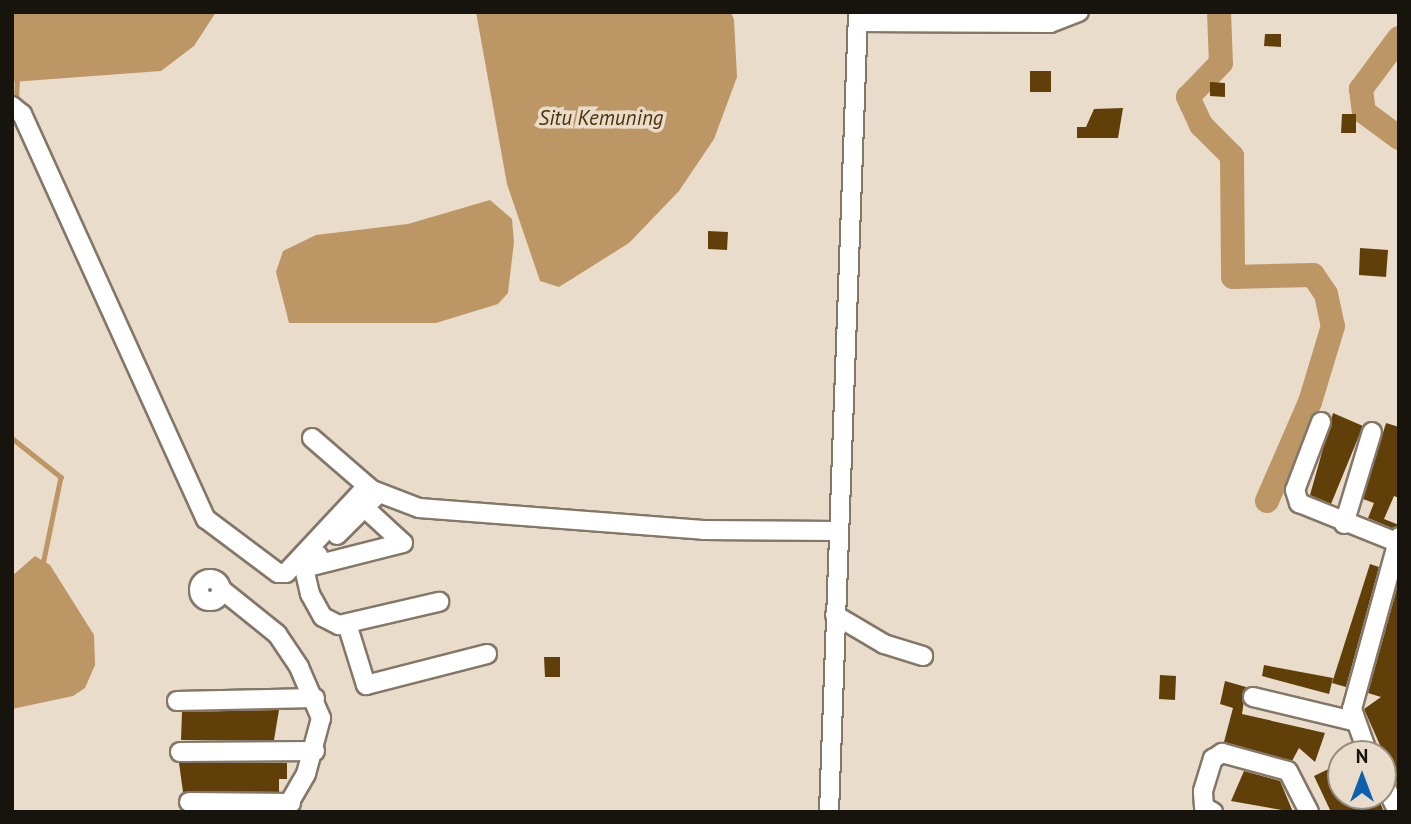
<!DOCTYPE html>
<style>
body{margin:0}
#map{position:relative;width:1411px;height:824px;overflow:hidden;background:#eadccb;font-family:"PT Sans",sans-serif}
div>[style]{position:absolute}
[style*='--x']{left:calc(var(--x)*1px);top:calc(var(--y)*1px);width:calc(var(--w)*1px);rotate:calc(var(--a)*1deg)}
.water>*{inset:0;background:#bc9665}
.stream>*{height:4.5px;margin:-2.25px;padding:0 2.25px;transform-origin:2.25px;border-radius:2.25px;background:#bc9665}
.river>*{height:24px;margin:-12px;padding:0 12px;transform-origin:12px;border-radius:12px;background:#bc9665}
.building>*{inset:0;background:#613f08}
.roads{filter:drop-shadow(2px 0 #847768) drop-shadow(-2px 0 #847768) drop-shadow(0 2px #847768) drop-shadow(0 -2px #847768)}
.minor>*{height:18px;margin:-9px;padding:0 9px;transform-origin:9px;border-radius:9px;background:#fff}
.minor>.ring{margin:-9px;padding:0;box-sizing:content-box;background:none;border:18px solid #fff;border-radius:50%}
span{translate:-50% -50%;white-space:nowrap;text-align:center;line-height:1.15;-webkit-text-stroke:7px #eadccb;paint-order:stroke}
.water-label{font-size:21px;color:#4c3209;font-style:italic}
.frame{position:absolute;inset:0;border:14px solid #17130d;pointer-events:none}
.north{position:absolute;left:1327px;top:740px;width:70px;height:70px;box-sizing:border-box;background:#eadccb;border:2px solid #968c7f;border-radius:50%;rotate:0deg;font-size:19px;font-weight:700;line-height:28px;text-align:center;color:#17130d}
.north::after{content:'';display:block;margin:auto;width:24px;height:32px;background:#0c61af;clip-path:polygon(50% 0,100% 100%,50% 72%,0 100%)}
</style>
<div id="map">
<div class="water">
<i style="clip-path:polygon(12px 12px,216px 12px,194px 46px,161px 71px,12px 82px)"></i>
<i style="clip-path:polygon(476px 12px,731px 12px,734px 20px,737px 77px,714px 139px,679px 191px,629px 243px,559px 287px,540px 281px,507px 184px)"></i>
<i style="clip-path:polygon(490px 200px,512px 219px,514px 242px,508px 293px,498px 304px,436px 323px,289px 323px,276px 272px,283px 251px,316px 235px,408px 224px)"></i>
<i style="clip-path:polygon(35px 556px,50px 565px,94px 635px,95px 665px,85px 688px,73px 696px,12px 709px,12px 576px)"></i>
</div>
<div class="stream">
<i style="--x:16;--y:103;--w:26;--a:-88"></i>
<i style="--x:12;--y:438;--w:63;--a:38.5"></i>
<i style="--x:61;--y:477;--w:90;--a:101.6"></i>
</div>
<div class="river">
<i style="--x:1219;--y:12;--w:51;--a:87.8"></i>
<i style="--x:1221;--y:63;--w:47;--a:134.1"></i>
<i style="--x:1188;--y:97;--w:31;--a:65"></i>
<i style="--x:1201;--y:125;--w:44;--a:45"></i>
<i style="--x:1232;--y:156;--w:121;--a:89.5"></i>
<i style="--x:1233;--y:277;--w:80;--a:-1.4"></i>
<i style="--x:1313;--y:275;--w:23;--a:56"></i>
<i style="--x:1326;--y:294;--w:33;--a:78"></i>
<i style="--x:1333;--y:326;--w:79;--a:106.8"></i>
<i style="--x:1310;--y:402;--w:108;--a:113.5"></i>
<i style="--x:1399;--y:38;--w:64;--a:126.7"></i>
<i style="--x:1361;--y:89;--w:23;--a:83"></i>
<i style="--x:1364;--y:112;--w:44;--a:36.6"></i>
</div>
<div class="building">
<i style="clip-path:polygon(1265px 34px,1281px 34px,1281px 47px,1264px 46px)"></i>
<i style="clip-path:polygon(1030px 71px,1051px 71px,1051px 92px,1030px 92px)"></i>
<i style="clip-path:polygon(1210px 82px,1225px 83px,1225px 97px,1210px 96px)"></i>
<i style="clip-path:polygon(1123px 108px,1118px 138px,1077px 138px,1077px 127px,1086px 127px,1094px 109px)"></i>
<i style="clip-path:polygon(1342px 114px,1356px 114px,1356px 133px,1341px 133px)"></i>
<i style="clip-path:polygon(708px 231px,728px 232px,727px 250px,708px 249px)"></i>
<i style="clip-path:polygon(1360px 248px,1388px 250px,1386px 277px,1359px 275px)"></i>
<i style="clip-path:polygon(1333px 413px,1363px 426px,1331px 504px,1310px 495px)"></i>
<i style="clip-path:polygon(1386px 423px,1399px 427px,1399px 498px,1394px 496px,1384px 519px,1399px 525px,1392px 528px,1368px 518px,1374px 503px,1363px 499px)"></i>
<i style="clip-path:polygon(1370px 564px,1379px 567px,1346px 687px,1332px 683px)"></i>
<i style="clip-path:polygon(1399px 581px,1399px 788px,1364px 709px,1381px 697px,1368px 693px)"></i>
<i style="clip-path:polygon(544px 657px,560px 657px,560px 677px,545px 677px)"></i>
<i style="clip-path:polygon(1264px 665px,1333px 678px,1329px 694px,1262px 676px)"></i>
<i style="clip-path:polygon(1160px 675px,1176px 676px,1175px 700px,1159px 699px)"></i>
<i style="clip-path:polygon(1225px 681px,1246px 687px,1242px 714px,1325px 733px,1315px 762px,1299px 748px,1292px 761px,1224px 742px,1233px 708px,1220px 704px)"></i>
<i style="clip-path:polygon(279px 710px,274px 740px,181px 740px,182px 712px)"></i>
<i style="clip-path:polygon(179px 763px,287px 763px,287px 779px,279px 779px,279px 792px,183px 792px)"></i>
<i style="clip-path:polygon(1341px 763px,1341px 796px,1377px 796px,1384px 812px,1331px 812px,1314px 776px)"></i>
<i style="clip-path:polygon(1244px 771px,1280px 781px,1293px 812px,1231px 801px)"></i>
</div>
<div class="roads">
<div class="minor">
<i style="--x:858;--y:22;--w:192;--a:0.3"></i>
<i style="--x:1050;--y:23;--w:31;--a:-21"></i>
<i style="--x:12;--y:106;--w:13;--a:39"></i>
<i style="--x:22;--y:114;--w:445;--a:65.6"></i>
<i style="--x:206;--y:519;--w:90;--a:36.9"></i>
<i style="--x:278;--y:573;--w:8;--a:0"></i>
<i style="--x:286;--y:573;--w:119;--a:-47"></i>
<i style="--x:1321;--y:422;--w:73;--a:110.9"></i>
<i style="--x:1295;--y:490;--w:14;--a:73"></i>
<i style="--x:1299;--y:503;--w:108;--a:21.8"></i>
<i style="--x:312;--y:438;--w:79;--a:40.9"></i>
<i style="--x:372;--y:490;--w:50;--a:21"></i>
<i style="--x:419;--y:508;--w:285;--a:4.4"></i>
<i style="--x:703;--y:530;--w:133;--a:0.4"></i>
<i style="--x:1344;--y:524;--w:96;--a:-73.1"></i>
<i style="--x:337;--y:535;--w:59;--a:-45"></i>
<i style="--x:318;--y:555;--w:19;--a:137"></i>
<i style="--x:304;--y:568;--w:27;--a:77"></i>
<i style="--x:310;--y:594;--w:26;--a:61"></i>
<i style="--x:323;--y:617;--w:18;--a:27"></i>
<i style="--x:339;--y:625;--w:103;--a:-13"></i>
<i style="--x:304;--y:568;--w:102;--a:-14.2"></i>
<i style="--x:403;--y:543;--w:52;--a:-137.4"></i>
<i class="ring" style="left:199px;top:579px;width:4px;height:4px"></i>
<i style="--x:221;--y:589;--w:72;--a:38.8"></i>
<i style="--x:277;--y:634;--w:40;--a:56"></i>
<i style="--x:299;--y:667;--w:56;--a:66.7"></i>
<i style="--x:321;--y:718;--w:58;--a:105"></i>
<i style="--x:306;--y:774;--w:44;--a:120.1"></i>
<i style="--x:835;--y:615;--w:57;--a:30.6"></i>
<i style="--x:884;--y:644;--w:41;--a:17.1"></i>
<i style="--x:347;--y:624;--w:64;--a:72.7"></i>
<i style="--x:366;--y:685;--w:125;--a:-14.4"></i>
<i style="--x:1253;--y:697;--w:103;--a:13.5"></i>
<i style="--x:177;--y:701;--w:138;--a:-1.2"></i>
<i style="--x:180;--y:752;--w:135;--a:-0.4"></i>
<i style="--x:1368;--y:754;--w:48;--a:-109.6"></i>
<i style="--x:1352;--y:709;--w:178;--a:-74.7"></i>
<i style="--x:1383;--y:782;--w:34;--a:63"></i>
<i style="--x:189;--y:802;--w:102;--a:0.6"></i>
<i style="--x:829;--y:812;--w:801;--a:-87.92"></i>
<i style="--x:1213;--y:812;--w:10;--a:-151"></i>
<i style="--x:1204;--y:807;--w:16;--a:-94"></i>
<i style="--x:1203;--y:791;--w:34;--a:-73"></i>
<i style="--x:1213;--y:759;--w:11;--a:-34"></i>
<i style="--x:1222;--y:753;--w:68;--a:15.3"></i>
<i style="--x:1288;--y:771;--w:46;--a:62.9"></i>
</div>
</div>
<div class="water-label">
<span style="left:601px;top:118px">Situ Kemuning</span>
</div>
<div class="frame"></div>
<div class="north">N</div>
</div>
